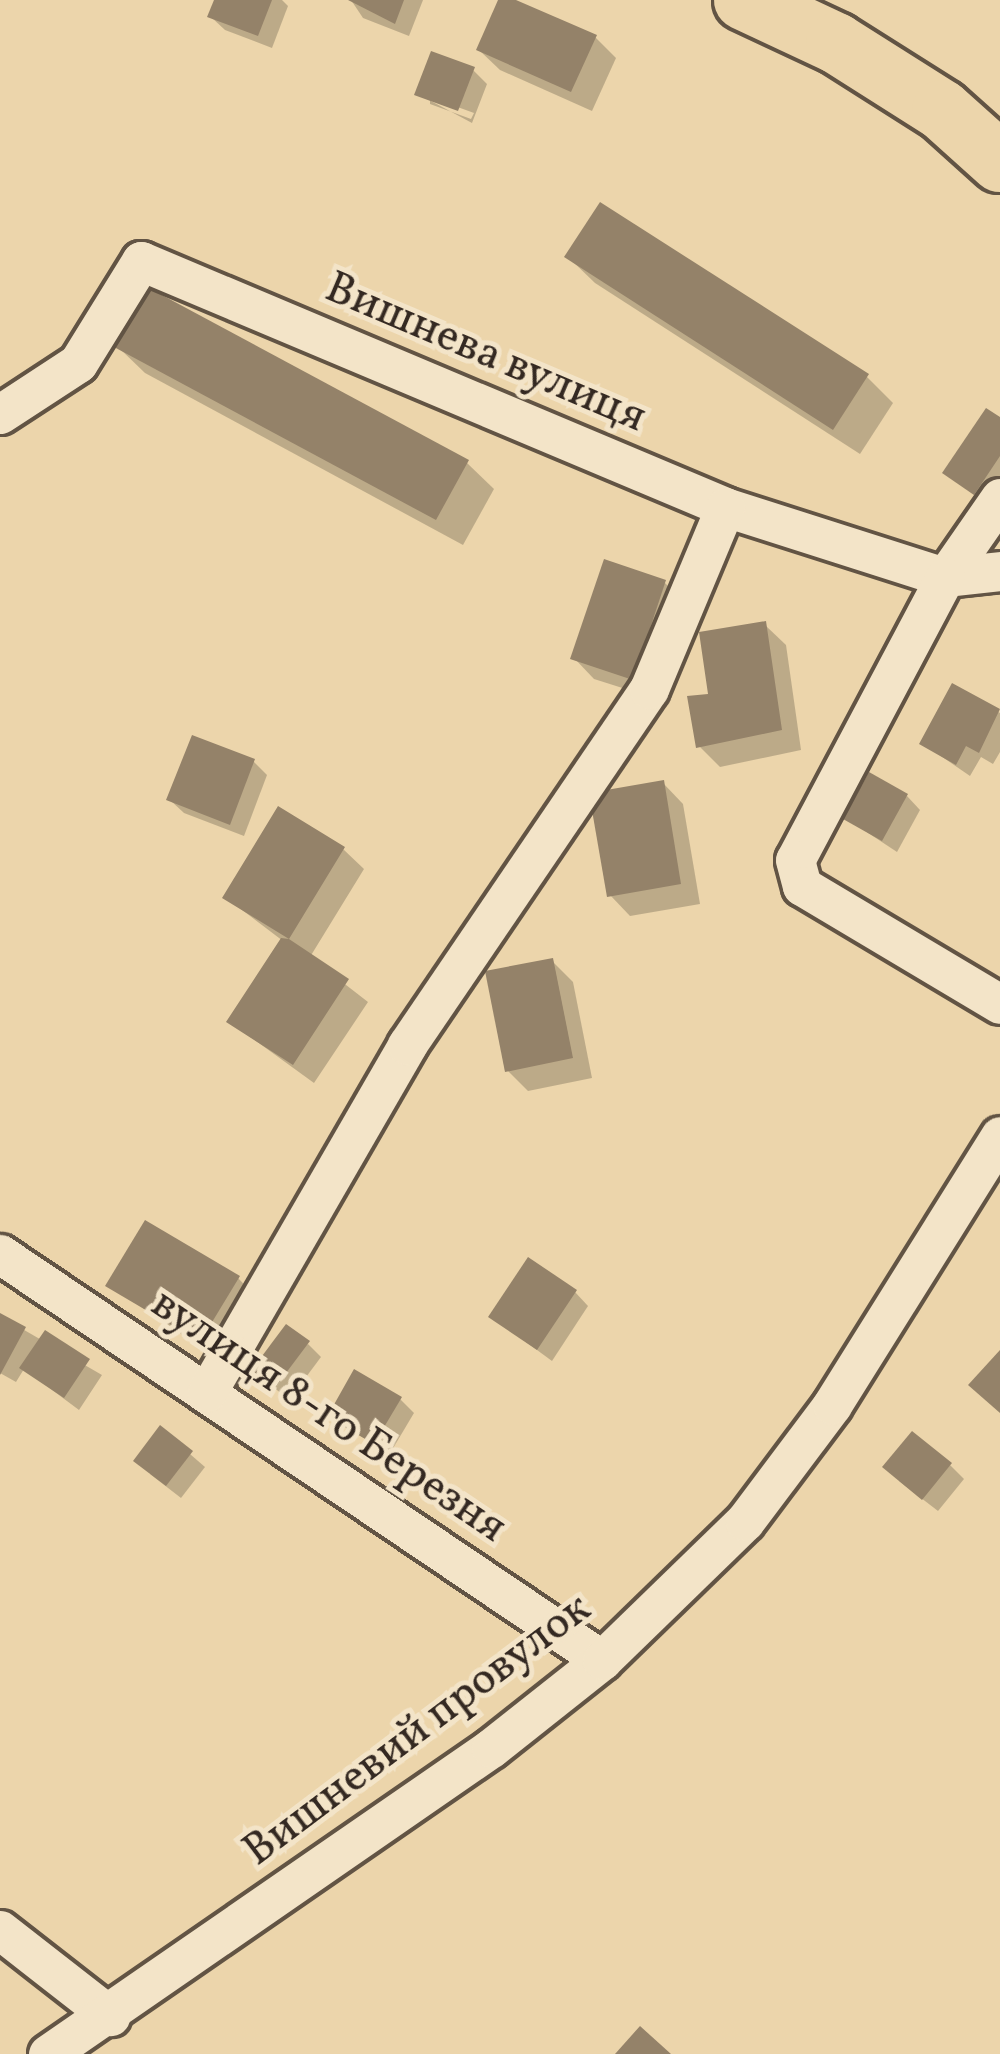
<!DOCTYPE html>
<meta charset="utf-8">
<style>
body{margin:0}
#map{position:relative;width:1000px;height:2054px;overflow:hidden;background:#ecd5ab;font-family:Vollkorn,serif}
div>[style]{position:absolute}
[style*='--x']{left:calc(var(--x)*1px);top:calc(var(--y)*1px);width:calc(var(--w)*1px);rotate:calc(var(--a)*1deg)}
.shadow>*{inset:0;background:#0003}
.building>*{inset:0;background:#948269}
.roads{filter:drop-shadow(3px 0 #625444) drop-shadow(-3px 0 #625444) drop-shadow(0 3px #625444) drop-shadow(0 -3px #625444)}
.minor>*{height:39px;margin:-19.5px;padding:0 19.5px;transform-origin:19.5px;border-radius:19.5px;background:#f3e4c8}
.primary>*{height:60px;margin:-30px;padding:0 30px;transform-origin:30px;border-radius:30px;background:#ecd5ab}
span{translate:-50% -50%;white-space:nowrap;text-align:center;line-height:1.15;-webkit-text-stroke:10px #f3e4c8;paint-order:stroke}
.street-label{font-size:45px;color:#342922}
</style>
<div id="map">
<div class="shadow">
<i style="clip-path:polygon(217px 0,282px 0,288px 6px,272px 48px,225px 30px,211px 17px)"></i>
<i style="clip-path:polygon(351px 0,423px 0,409px 36px,363px 18px)"></i>
<i style="clip-path:polygon(501px 0,595px 37px,616px 58px,592px 111px,500px 70px,479px 50px)"></i>
<i style="clip-path:polygon(evenodd,473px 70px,487px 84px,472px 123px,418px 94px,473px 70px,430px 97px,474px 113px,471px 119px,430px 104px,430px 97px)"></i>
<i style="clip-path:polygon(568px 257px,867px 377px,893px 403px,860px 454px,595px 283px)"></i>
<i style="clip-path:polygon(118px 347px,467px 463px,494px 489px,463px 545px,145px 373px)"></i>
<i style="clip-path:polygon(1000px 421px,1000px 489px,989px 506px,946px 473px)"></i>
<i style="clip-path:polygon(665px 583px,685px 603px,654px 698px,594px 679px,574px 658px)"></i>
<i style="clip-path:polygon(765px 625px,786px 645px,801px 750px,720px 767px,699px 746px,711px 697px)"></i>
<i style="clip-path:polygon(954px 687px,1000px 713px,1000px 752px,993px 764px,981px 757px,970px 776px,922px 743px)"></i>
<i style="clip-path:polygon(253px 761px,267px 775px,244px 836px,184px 813px,170px 800px)"></i>
<i style="clip-path:polygon(663px 783px,683px 804px,700px 904px,630px 916px,610px 895px)"></i>
<i style="clip-path:polygon(907px 796px,920px 810px,897px 852px,847px 819px)"></i>
<i style="clip-path:polygon(343px 849px,364px 869px,310px 957px,368px 1002px,314px 1083px,230px 1022px,283px 941px,225px 897px)"></i>
<i style="clip-path:polygon(552px 961px,573px 982px,592px 1078px,528px 1091px,507px 1070px)"></i>
<i style="clip-path:polygon(238px 1278px,258px 1299px,221px 1361px,109px 1285px)"></i>
<i style="clip-path:polygon(575px 1292px,588px 1306px,552px 1361px,492px 1317px)"></i>
<i style="clip-path:polygon(0 1316px,102px 1375px,79px 1410px,24px 1369px,16px 1382px,0 1373px)"></i>
<i style="clip-path:polygon(308px 1344px,321px 1357px,289px 1400px,254px 1371px)"></i>
<i style="clip-path:polygon(400px 1399px,414px 1413px,389px 1455px,331px 1416px)"></i>
<i style="clip-path:polygon(161px 1429px,205px 1467px,181px 1498px,150px 1474px)"></i>
<i style="clip-path:polygon(950px 1465px,964px 1479px,938px 1511px,899px 1481px)"></i>
</div>
<div class="building">
<i style="clip-path:polygon(214px 0,272px 0,258px 36px,207px 17px)"></i>
<i style="clip-path:polygon(348px 0,404px 0,395px 24px)"></i>
<i style="clip-path:polygon(498px 0,516px 0,597px 35px,571px 92px,476px 50px)"></i>
<i style="clip-path:polygon(431px 51px,475px 67px,458px 111px,414px 95px)"></i>
<i style="clip-path:polygon(600px 202px,869px 374px,833px 430px,564px 257px)"></i>
<i style="clip-path:polygon(147px 287px,469px 460px,436px 520px,114px 347px)"></i>
<i style="clip-path:polygon(986px 408px,1000px 417px,1000px 456px,974px 495px,942px 473px)"></i>
<i style="clip-path:polygon(604px 559px,666px 580px,633px 680px,570px 659px)"></i>
<i style="clip-path:polygon(766px 621px,782px 730px,696px 748px,687px 696px,708px 694px,699px 632px)"></i>
<i style="clip-path:polygon(952px 683px,1000px 709px,979px 753px,966px 746px,956px 765px,919px 744px)"></i>
<i style="clip-path:polygon(192px 735px,255px 759px,230px 825px,166px 800px)"></i>
<i style="clip-path:polygon(869px 772px,908px 794px,882px 841px,843px 819px)"></i>
<i style="clip-path:polygon(664px 780px,681px 884px,607px 897px,589px 793px)"></i>
<i style="clip-path:polygon(278px 806px,345px 847px,289px 939px,349px 979px,293px 1065px,226px 1022px,281px 938px,289px 939px,222px 898px)"></i>
<i style="clip-path:polygon(553px 958px,573px 1058px,505px 1072px,485px 971px)"></i>
<i style="clip-path:polygon(145px 1220px,240px 1276px,200px 1342px,105px 1286px)"></i>
<i style="clip-path:polygon(528px 1257px,577px 1290px,537px 1350px,488px 1317px)"></i>
<i style="clip-path:polygon(0 1313px,26px 1327px,0 1375px)"></i>
<i style="clip-path:polygon(286px 1324px,310px 1341px,274px 1389px,250px 1372px)"></i>
<i style="clip-path:polygon(45px 1330px,90px 1359px,64px 1398px,19px 1368px)"></i>
<i style="clip-path:polygon(1000px 1350px,1000px 1413px,968px 1385px)"></i>
<i style="clip-path:polygon(354px 1369px,402px 1397px,374px 1444px,327px 1417px)"></i>
<i style="clip-path:polygon(160px 1425px,193px 1451px,166px 1486px,133px 1461px)"></i>
<i style="clip-path:polygon(912px 1431px,952px 1463px,922px 1500px,882px 1467px)"></i>
<i style="clip-path:polygon(640px 2026px,671px 2054px,615px 2054px)"></i>
</div>
<div class="roads">
<div class="minor">
<i style="--x:0;--y:414;--w:93;--a:-33.2"></i>
<i style="--x:78;--y:363;--w:120;--a:-58.3"></i>
<i style="--x:141;--y:261;--w:634;--a:22.84"></i>
<i style="--x:725;--y:507;--w:231;--a:17.7"></i>
<i style="--x:945;--y:577;--w:55;--a:-6.2"></i>
<i style="--x:1000;--y:498;--w:96;--a:124.8"></i>
<i style="--x:945;--y:577;--w:320;--a:117.9"></i>
<i style="--x:795;--y:860;--w:27;--a:75"></i>
<i style="--x:802;--y:886;--w:230;--a:30.8"></i>
<i style="--x:0;--y:1254;--w:726;--a:34"></i>
<i style="--x:207;--y:1392;--w:401;--a:-60"></i>
<i style="--x:407;--y:1045;--w:430;--a:-55.8"></i>
<i style="--x:649;--y:689;--w:197;--a:-67.3"></i>
<i style="--x:0;--y:1930;--w:140;--a:38"></i>
<i style="--x:48;--y:2054;--w:538;--a:-34.63"></i>
<i style="--x:491;--y:1748;--w:142;--a:-38.4"></i>
<i style="--x:602;--y:1660;--w:199;--a:-44.2"></i>
<i style="--x:745;--y:1521;--w:145;--a:-53.1"></i>
<i style="--x:832;--y:1405;--w:317;--a:-58"></i>
</div>
<div class="primary">
<i style="--x:744;--y:0;--w:102;--a:25.1"></i>
<i style="--x:836;--y:43;--w:125;--a:32.3"></i>
<i style="--x:942;--y:110;--w:78;--a:41.9"></i>
</div>
</div>
<div class="street-label">
<span style="left:485px;top:354px;rotate:23deg">Вишнева вулиця</span>
<span style="left:328px;top:1417px;rotate:34deg">вулиця 8-го Березня</span>
<span style="left:418px;top:1731px;rotate:-37deg">Вишневий провулок</span>
</div>
</div>
